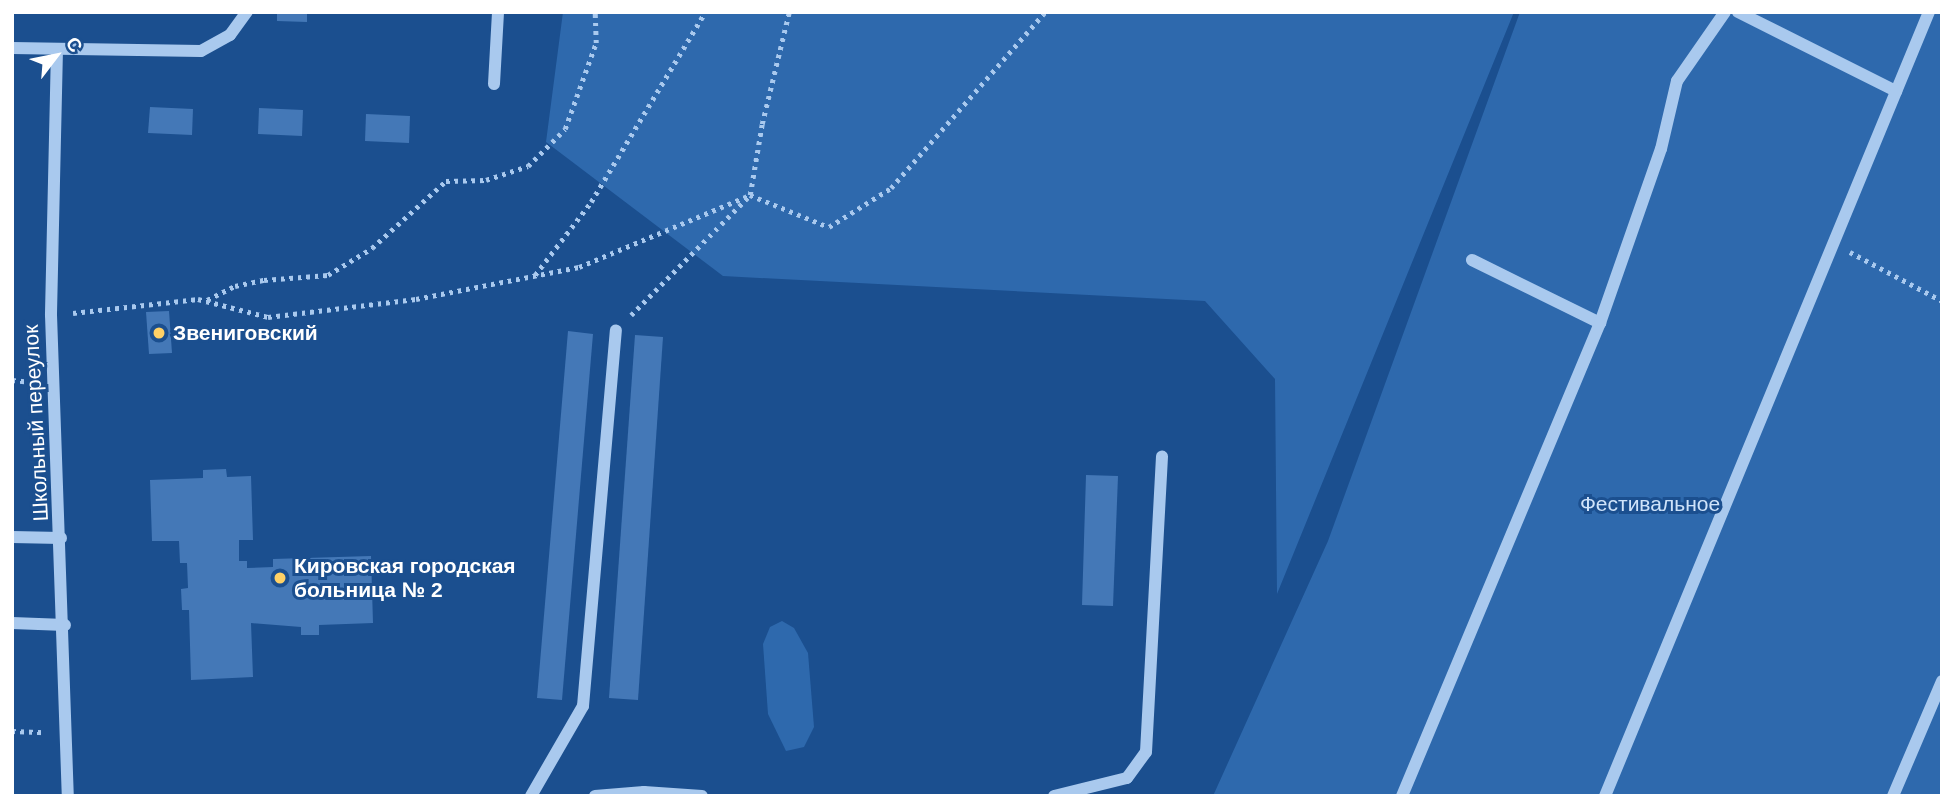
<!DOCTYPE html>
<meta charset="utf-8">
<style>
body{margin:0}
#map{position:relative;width:1954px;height:808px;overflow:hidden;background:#1b4f8f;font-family:Helvetica,sans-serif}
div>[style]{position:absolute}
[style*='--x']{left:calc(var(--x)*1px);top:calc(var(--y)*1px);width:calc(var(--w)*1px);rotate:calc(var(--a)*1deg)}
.green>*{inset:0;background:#2e69ad}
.building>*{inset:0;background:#4478b7}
.path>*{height:4.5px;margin-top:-2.25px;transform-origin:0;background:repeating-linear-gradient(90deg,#a9c9ee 0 3.5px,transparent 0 8.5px)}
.minor>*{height:12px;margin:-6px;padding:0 6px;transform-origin:6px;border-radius:6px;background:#a9c9ee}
.dots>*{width:19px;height:19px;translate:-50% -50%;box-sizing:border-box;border:4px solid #1b4f8f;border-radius:50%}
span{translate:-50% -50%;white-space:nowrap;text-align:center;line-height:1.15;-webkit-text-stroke:6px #1b4f8f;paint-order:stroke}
.poi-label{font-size:21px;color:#fff;font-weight:700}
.left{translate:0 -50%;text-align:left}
.street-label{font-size:21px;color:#fff}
.park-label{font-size:21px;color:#cfe3fa}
.frame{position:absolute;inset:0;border:14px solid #fff;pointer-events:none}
.north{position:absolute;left:21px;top:21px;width:70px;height:70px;-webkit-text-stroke:5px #1b4f8f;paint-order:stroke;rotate:58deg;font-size:19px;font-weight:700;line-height:28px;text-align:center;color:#fff}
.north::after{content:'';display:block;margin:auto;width:24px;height:32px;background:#fff;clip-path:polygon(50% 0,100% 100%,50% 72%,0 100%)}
</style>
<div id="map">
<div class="green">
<i style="clip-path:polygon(563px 12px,1514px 12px,1277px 594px,1275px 379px,1205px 301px,723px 276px,546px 142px)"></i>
<i style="clip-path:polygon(1520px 12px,1942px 12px,1942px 796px,1213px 796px,1328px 541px)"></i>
<i style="clip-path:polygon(782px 621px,794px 628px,808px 653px,814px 727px,804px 747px,786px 751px,768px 714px,763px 644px,770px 627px)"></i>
</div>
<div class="building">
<i style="clip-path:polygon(277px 12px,307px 12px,307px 22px,277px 21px)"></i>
<i style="clip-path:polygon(150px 107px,193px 109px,192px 135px,148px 133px)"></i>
<i style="clip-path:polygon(259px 108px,303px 110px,302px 136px,258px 134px)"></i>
<i style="clip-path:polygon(366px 114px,410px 116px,409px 143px,365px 141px)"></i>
<i style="clip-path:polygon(169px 311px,172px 353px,149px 354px,146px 312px)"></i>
<i style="clip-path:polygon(568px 331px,593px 334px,562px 700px,537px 698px)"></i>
<i style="clip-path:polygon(635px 335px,663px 337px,638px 700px,609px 698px)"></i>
<i style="clip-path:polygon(226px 469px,227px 477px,251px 476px,253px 540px,239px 540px,239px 561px,247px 561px,247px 568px,273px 567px,273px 559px,371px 556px,373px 623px,319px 625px,319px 635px,301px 635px,301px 627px,251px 623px,253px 677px,191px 680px,189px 610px,182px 610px,181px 589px,188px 588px,187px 563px,180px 563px,179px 541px,152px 541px,150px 480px,203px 478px,203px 470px)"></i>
<i style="clip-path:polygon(1086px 475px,1118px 476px,1113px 606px,1082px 605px)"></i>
</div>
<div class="path">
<i style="--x:1850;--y:252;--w:104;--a:28"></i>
<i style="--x:535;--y:275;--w:92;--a:-52.5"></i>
<i style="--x:591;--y:202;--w:222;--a:-59"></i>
<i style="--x:207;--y:300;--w:31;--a:-27"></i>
<i style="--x:235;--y:286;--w:30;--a:-12"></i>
<i style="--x:264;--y:280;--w:64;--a:-4.5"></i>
<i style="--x:328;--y:275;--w:52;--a:-31.5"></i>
<i style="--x:372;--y:248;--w:100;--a:-42.2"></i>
<i style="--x:446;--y:181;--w:40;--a:-1.4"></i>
<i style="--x:486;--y:180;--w:44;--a:-18.4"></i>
<i style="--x:528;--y:166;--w:52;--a:-45"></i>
<i style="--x:565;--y:129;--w:91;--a:-70.2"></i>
<i style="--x:596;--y:43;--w:31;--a:-92"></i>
<i style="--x:73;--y:313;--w:126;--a:-6.4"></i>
<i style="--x:198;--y:299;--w:72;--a:14.4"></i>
<i style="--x:268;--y:317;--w:149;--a:-6.9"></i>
<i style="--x:416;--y:299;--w:166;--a:-11.1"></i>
<i style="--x:579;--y:267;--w:186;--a:-22.8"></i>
<i style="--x:750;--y:195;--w:85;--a:22.1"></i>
<i style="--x:829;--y:227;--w:73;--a:-32.2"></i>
<i style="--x:891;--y:188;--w:234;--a:-48.8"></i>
<i style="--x:631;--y:315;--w:169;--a:-45.2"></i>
<i style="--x:750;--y:195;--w:72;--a:-80.4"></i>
<i style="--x:762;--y:124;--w:115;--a:-76.4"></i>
<i style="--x:12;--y:380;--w:20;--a:6"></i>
<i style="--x:12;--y:731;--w:33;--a:2"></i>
</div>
<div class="minor">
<i style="--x:1738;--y:12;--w:177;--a:26.6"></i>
<i style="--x:12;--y:48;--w:189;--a:0.9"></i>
<i style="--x:201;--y:51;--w:33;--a:-29"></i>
<i style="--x:230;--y:35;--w:29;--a:-54"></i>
<i style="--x:57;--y:49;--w:266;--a:91.3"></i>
<i style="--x:51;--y:315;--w:481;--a:88"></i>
<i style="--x:494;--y:84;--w:72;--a:-86.8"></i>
<i style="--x:1472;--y:260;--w:143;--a:26.2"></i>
<i style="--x:12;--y:537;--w:49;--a:1.2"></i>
<i style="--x:12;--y:623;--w:53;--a:2.2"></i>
<i style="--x:531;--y:796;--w:104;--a:-60"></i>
<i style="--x:583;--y:706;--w:377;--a:-85"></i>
<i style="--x:595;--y:796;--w:49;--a:-4.7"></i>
<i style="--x:644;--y:792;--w:58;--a:3.9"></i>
<i style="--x:1054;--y:796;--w:75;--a:-13.9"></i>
<i style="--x:1127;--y:778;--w:32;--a:-54"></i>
<i style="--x:1146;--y:752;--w:296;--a:-86.9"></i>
<i style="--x:1402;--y:796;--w:513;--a:-67.29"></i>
<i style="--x:1600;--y:323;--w:184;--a:-70.7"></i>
<i style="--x:1661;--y:149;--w:70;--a:-76.8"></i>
<i style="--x:1677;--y:81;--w:84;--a:-55.2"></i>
<i style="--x:1605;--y:796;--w:848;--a:-67.55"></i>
<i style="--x:1893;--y:796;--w:125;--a:-66.9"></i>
</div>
<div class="dots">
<i style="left:159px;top:333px;background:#ffd166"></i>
<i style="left:280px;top:578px;background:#ffd166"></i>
</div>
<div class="poi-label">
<span class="left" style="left:173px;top:333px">Звениговский</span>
<span class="left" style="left:294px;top:578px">Кировская городская<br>больница № 2</span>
</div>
<div class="street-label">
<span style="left:36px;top:423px;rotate:-93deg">Школьный переулок</span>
</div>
<div class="park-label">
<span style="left:1650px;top:504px">Фестивальное</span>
</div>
<div class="frame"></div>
<div class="north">С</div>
</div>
